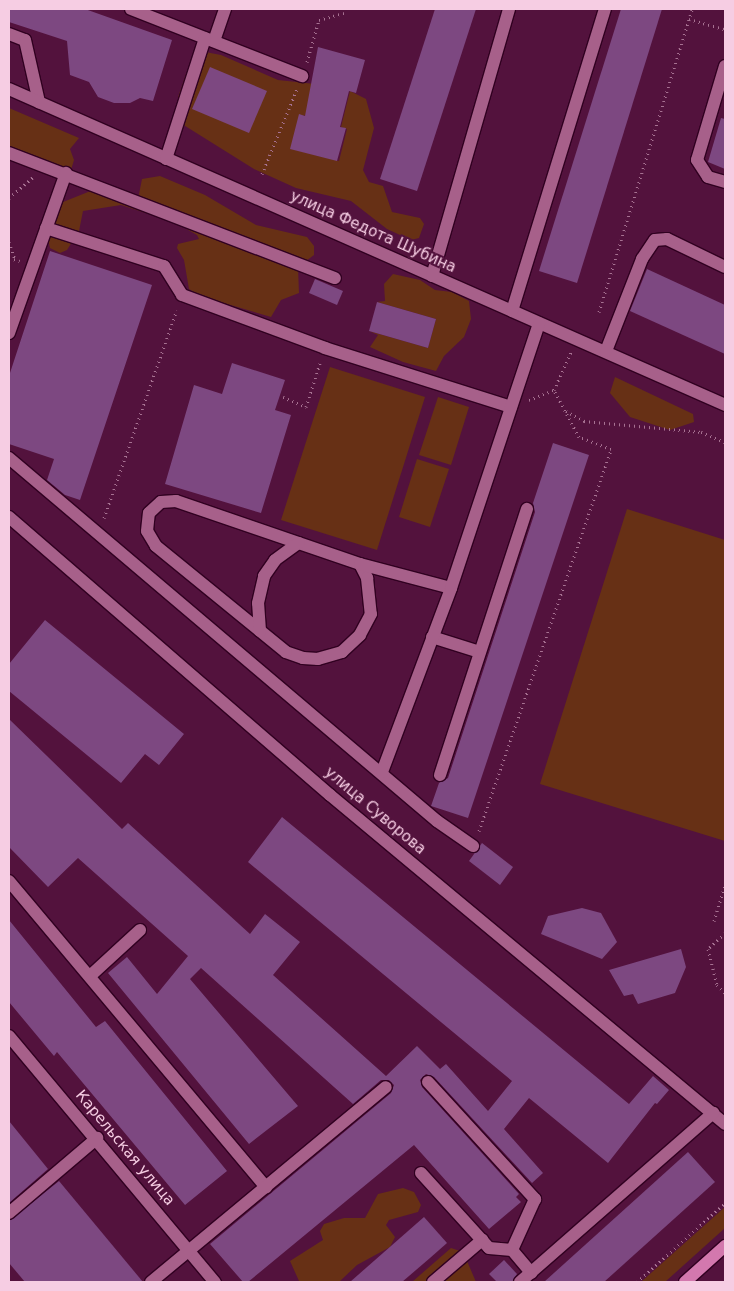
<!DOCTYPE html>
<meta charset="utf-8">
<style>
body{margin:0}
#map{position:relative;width:734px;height:1291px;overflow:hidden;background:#53123d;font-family:"DejaVu Sans",sans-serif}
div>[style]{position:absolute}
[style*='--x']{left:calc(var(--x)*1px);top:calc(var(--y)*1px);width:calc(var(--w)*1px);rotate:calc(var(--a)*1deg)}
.green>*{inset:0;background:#673015}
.building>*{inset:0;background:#7d4881}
.path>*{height:3px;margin-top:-1.5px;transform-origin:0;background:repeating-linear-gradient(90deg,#a77292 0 1px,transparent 0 5px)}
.roads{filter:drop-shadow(1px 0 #310121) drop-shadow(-1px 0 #310121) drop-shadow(0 1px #310121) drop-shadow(0 -1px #310121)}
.minor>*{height:12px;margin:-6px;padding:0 6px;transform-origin:6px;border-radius:6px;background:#a7608a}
.major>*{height:12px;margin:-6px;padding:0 6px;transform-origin:6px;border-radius:6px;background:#d378ae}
span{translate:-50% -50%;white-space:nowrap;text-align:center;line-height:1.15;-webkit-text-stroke:4px #53123d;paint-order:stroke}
.street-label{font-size:15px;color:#f6cde3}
.frame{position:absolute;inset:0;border:10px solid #f6cde3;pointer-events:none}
</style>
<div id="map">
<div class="green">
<i style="clip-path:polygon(200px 51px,221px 55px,278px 80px,315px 84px,307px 116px,301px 115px,292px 149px,339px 161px,347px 129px,341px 127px,350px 91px,366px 99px,374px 128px,363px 170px,369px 182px,383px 186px,392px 212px,420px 218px,424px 224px,419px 238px,411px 240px,387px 229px,351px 201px,296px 188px,254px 169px,182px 124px,178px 97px,186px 74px)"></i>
<i style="clip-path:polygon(9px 108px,79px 138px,70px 149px,74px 160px,71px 170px,9px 146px)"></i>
<i style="clip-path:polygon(160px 176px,205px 195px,256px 225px,307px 237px,314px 246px,314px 255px,298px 267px,299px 293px,281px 300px,271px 317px,200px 296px,189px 289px,184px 260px,177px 248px,178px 244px,199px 239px,197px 235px,176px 223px,121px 205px,83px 211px,79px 231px,67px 250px,60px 253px,50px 248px,48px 239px,63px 202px,93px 190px,138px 199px,142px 179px)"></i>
<i style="clip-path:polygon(393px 274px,420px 280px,435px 290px,452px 292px,469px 301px,471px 319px,464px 337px,444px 356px,436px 371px,403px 362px,370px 347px,378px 335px,369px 331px,428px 348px,436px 319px,377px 302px,385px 301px,384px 284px)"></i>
<i style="clip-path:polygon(330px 367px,425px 397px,377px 550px,281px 520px)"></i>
<i style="clip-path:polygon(615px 377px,693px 414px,694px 422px,670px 430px,630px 417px,610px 393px)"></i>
<i style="clip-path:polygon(438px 397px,469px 407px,451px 465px,419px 455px)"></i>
<i style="clip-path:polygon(417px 459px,449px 469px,430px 527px,399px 517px)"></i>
<i style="clip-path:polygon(627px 509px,725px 540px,725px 841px,540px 784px)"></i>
<i style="clip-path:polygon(403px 1188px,414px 1192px,421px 1205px,418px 1212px,389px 1220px,386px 1225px,395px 1237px,390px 1247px,357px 1265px,339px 1282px,299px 1281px,290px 1261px,323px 1240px,320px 1231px,324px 1224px,344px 1218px,365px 1218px,378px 1194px)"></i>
<i style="clip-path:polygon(725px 1207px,725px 1228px,665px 1282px,641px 1282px)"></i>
<i style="clip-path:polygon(451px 1248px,460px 1251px,467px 1261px,476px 1282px,412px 1282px)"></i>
</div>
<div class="building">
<i style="clip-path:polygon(9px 9px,85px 9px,172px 40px,153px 101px,140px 98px,130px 103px,114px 103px,98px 97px,89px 82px,70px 75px,67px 41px,9px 22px)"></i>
<i style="clip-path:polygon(435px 9px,476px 9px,417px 191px,380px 179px)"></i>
<i style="clip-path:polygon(621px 9px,662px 9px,577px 283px,539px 271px)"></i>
<i style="clip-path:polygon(318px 47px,365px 60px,356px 93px,349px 91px,340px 127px,346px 128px,337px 161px,290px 149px,299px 114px,305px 116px)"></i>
<i style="clip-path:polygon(210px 67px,267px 91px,249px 133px,192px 109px)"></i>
<i style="clip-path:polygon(721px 118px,725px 119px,725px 169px,708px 162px)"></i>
<i style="clip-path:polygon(50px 251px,152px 285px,80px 500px,65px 495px,47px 480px,54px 459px,9px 444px,9px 376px)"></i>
<i style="clip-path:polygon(647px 269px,725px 305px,725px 354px,630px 311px)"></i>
<i style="clip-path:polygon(315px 279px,343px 291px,337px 305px,309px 293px)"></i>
<i style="clip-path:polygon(377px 302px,436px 319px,428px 348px,369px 331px)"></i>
<i style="clip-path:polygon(232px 363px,285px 380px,275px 410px,291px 415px,261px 513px,165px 484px,194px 385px,222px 394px)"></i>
<i style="clip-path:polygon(553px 443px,589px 455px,468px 818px,431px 806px,439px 783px,448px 778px,535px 512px,533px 503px)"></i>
<i style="clip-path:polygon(45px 620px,184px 734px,159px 765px,145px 754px,121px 783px,9px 691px,9px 664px)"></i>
<i style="clip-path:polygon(9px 719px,122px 829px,128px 823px,250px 934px,265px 914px,300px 942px,273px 975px,386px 1076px,417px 1046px,440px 1069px,446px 1064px,488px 1111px,512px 1081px,248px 862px,282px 817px,629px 1104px,653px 1076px,669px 1090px,657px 1104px,655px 1103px,608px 1163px,529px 1098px,504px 1129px,543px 1173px,532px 1183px,434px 1077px,426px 1074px,420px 1080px,422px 1087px,519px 1194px,516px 1197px,521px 1202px,489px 1229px,414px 1145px,248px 1282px,243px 1282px,210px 1244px,391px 1093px,394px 1085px,389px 1080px,381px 1080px,353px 1104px,201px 968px,190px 979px,298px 1106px,249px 1144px,108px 973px,127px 957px,157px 994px,188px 956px,78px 858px,48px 887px,9px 847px)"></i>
<i style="clip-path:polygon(482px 843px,513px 867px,500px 885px,469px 861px)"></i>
<i style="clip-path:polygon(582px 908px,601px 913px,617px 942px,602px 959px,541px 934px,548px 916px)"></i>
<i style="clip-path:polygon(9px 920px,96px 1027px,105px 1021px,227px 1171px,185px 1205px,57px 1052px,54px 1056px,9px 1002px)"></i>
<i style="clip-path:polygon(681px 949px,686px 967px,675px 993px,638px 1004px,633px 994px,624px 996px,609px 970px)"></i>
<i style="clip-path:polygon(9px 1121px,48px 1169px,9px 1203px)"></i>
<i style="clip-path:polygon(688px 1152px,715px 1182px,604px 1282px,544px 1282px)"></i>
<i style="clip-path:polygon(59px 1181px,143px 1282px,25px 1282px,9px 1263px,9px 1221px)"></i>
<i style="clip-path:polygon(424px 1217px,447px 1243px,430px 1258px,402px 1282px,350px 1282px)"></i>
<i style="clip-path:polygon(504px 1260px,517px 1274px,512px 1282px,497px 1282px,489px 1274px)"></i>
</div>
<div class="path">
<i style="--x:689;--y:19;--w:37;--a:16"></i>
<i style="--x:307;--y:62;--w:44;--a:-74.1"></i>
<i style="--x:319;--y:20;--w:26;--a:-16"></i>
<i style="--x:262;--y:174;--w:92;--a:-67.6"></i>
<i style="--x:9;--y:198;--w:32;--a:-41"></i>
<i style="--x:9;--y:242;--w:18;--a:71"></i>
<i style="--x:9;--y:258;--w:11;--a:15"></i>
<i style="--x:599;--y:312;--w:317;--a:-72.9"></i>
<i style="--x:283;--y:397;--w:25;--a:23"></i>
<i style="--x:306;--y:407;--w:46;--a:-72.3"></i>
<i style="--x:529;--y:400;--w:27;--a:-22"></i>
<i style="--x:554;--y:390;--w:42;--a:-65.9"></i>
<i style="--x:566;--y:411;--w:21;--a:29"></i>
<i style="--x:584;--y:421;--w:118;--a:5.4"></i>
<i style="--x:701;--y:432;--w:26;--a:23"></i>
<i style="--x:104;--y:518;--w:220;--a:-70.7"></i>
<i style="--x:479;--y:831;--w:404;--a:-70.9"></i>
<i style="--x:611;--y:449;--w:34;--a:-159"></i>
<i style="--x:579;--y:437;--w:53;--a:-118"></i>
<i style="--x:714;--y:921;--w:39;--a:-73"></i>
<i style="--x:725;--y:933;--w:23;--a:137"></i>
<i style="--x:708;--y:949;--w:37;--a:76"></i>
<i style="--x:717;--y:985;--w:11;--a:45"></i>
<i style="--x:637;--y:1282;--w:118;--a:-41.9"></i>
</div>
<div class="roads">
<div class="minor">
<i style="--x:131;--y:9;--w:184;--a:21.4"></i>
<i style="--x:9;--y:34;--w:17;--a:21"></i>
<i style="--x:25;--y:40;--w:64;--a:77.3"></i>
<i style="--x:214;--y:41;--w:34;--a:-71"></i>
<i style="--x:725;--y:66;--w:98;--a:106.6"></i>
<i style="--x:697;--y:160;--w:20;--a:57"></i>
<i style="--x:708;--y:177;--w:18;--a:16"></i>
<i style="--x:9;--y:89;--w:783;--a:23.81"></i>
<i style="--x:9;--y:153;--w:349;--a:21"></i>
<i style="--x:166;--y:159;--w:127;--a:-72.1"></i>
<i style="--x:46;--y:228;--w:124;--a:17.9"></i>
<i style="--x:164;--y:266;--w:34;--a:58"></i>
<i style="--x:182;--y:295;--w:153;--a:20.3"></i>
<i style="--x:325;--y:348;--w:195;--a:17.6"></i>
<i style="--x:432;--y:276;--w:278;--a:-73.9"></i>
<i style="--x:512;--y:311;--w:316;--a:-72.9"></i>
<i style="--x:9;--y:333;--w:170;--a:-70.4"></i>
<i style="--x:606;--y:351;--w:99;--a:-68.6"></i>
<i style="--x:642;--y:259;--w:23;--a:-56"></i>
<i style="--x:655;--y:240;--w:12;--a:-5"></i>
<i style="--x:667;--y:239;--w:64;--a:25.8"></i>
<i style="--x:9;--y:458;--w:561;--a:40.3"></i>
<i style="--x:437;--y:821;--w:44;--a:34.8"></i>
<i style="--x:9;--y:517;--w:425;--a:40.9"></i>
<i style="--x:330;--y:795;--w:514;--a:39.79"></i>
<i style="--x:360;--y:564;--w:16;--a:63"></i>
<i style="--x:367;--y:578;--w:36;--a:84"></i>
<i style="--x:371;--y:614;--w:24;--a:118"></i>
<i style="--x:360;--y:635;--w:25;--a:137"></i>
<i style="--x:342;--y:652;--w:25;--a:164"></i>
<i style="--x:318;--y:659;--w:15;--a:-176"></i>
<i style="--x:303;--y:658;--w:18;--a:-161"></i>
<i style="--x:286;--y:652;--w:168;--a:-140.8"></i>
<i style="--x:156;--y:546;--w:17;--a:-121"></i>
<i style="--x:147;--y:531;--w:18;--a:-84"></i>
<i style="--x:149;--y:513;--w:16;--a:-43"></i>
<i style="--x:161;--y:502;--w:15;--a:-4"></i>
<i style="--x:176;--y:501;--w:194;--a:18.9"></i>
<i style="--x:360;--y:564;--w:94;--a:14.8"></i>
<i style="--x:260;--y:631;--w:28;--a:-94"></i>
<i style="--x:258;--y:603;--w:28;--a:-77"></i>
<i style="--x:264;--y:576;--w:19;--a:-55"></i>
<i style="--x:275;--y:560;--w:29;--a:-36"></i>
<i style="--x:432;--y:637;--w:50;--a:17.4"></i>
<i style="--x:382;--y:772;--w:197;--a:-69.4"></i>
<i style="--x:451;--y:588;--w:279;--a:-71.6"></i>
<i style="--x:440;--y:775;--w:280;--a:-71.9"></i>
<i style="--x:9;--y:881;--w:400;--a:50"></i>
<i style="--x:90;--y:976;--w:68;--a:-42.6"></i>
<i style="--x:9;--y:1036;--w:321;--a:50.1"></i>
<i style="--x:428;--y:1082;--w:159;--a:47.6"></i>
<i style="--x:535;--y:1199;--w:56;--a:114.3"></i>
<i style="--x:421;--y:1173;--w:101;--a:47.8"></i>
<i style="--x:489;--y:1248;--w:23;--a:5"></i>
<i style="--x:512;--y:1250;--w:30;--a:50"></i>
<i style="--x:9;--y:1213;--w:116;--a:-40.4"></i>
<i style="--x:151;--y:1282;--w:305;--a:-39.7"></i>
<i style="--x:433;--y:1282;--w:65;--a:-40.6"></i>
<i style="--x:520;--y:1282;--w:257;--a:-41.2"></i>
</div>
<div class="major">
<i style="--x:685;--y:1282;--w:54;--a:-42"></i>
</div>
</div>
<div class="street-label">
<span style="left:373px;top:232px;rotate:24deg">улица Федота Шубина</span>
<span style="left:375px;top:811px;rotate:40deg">улица Суворова</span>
<span style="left:125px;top:1148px;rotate:50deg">Карельская улица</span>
</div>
<div class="frame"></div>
</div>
